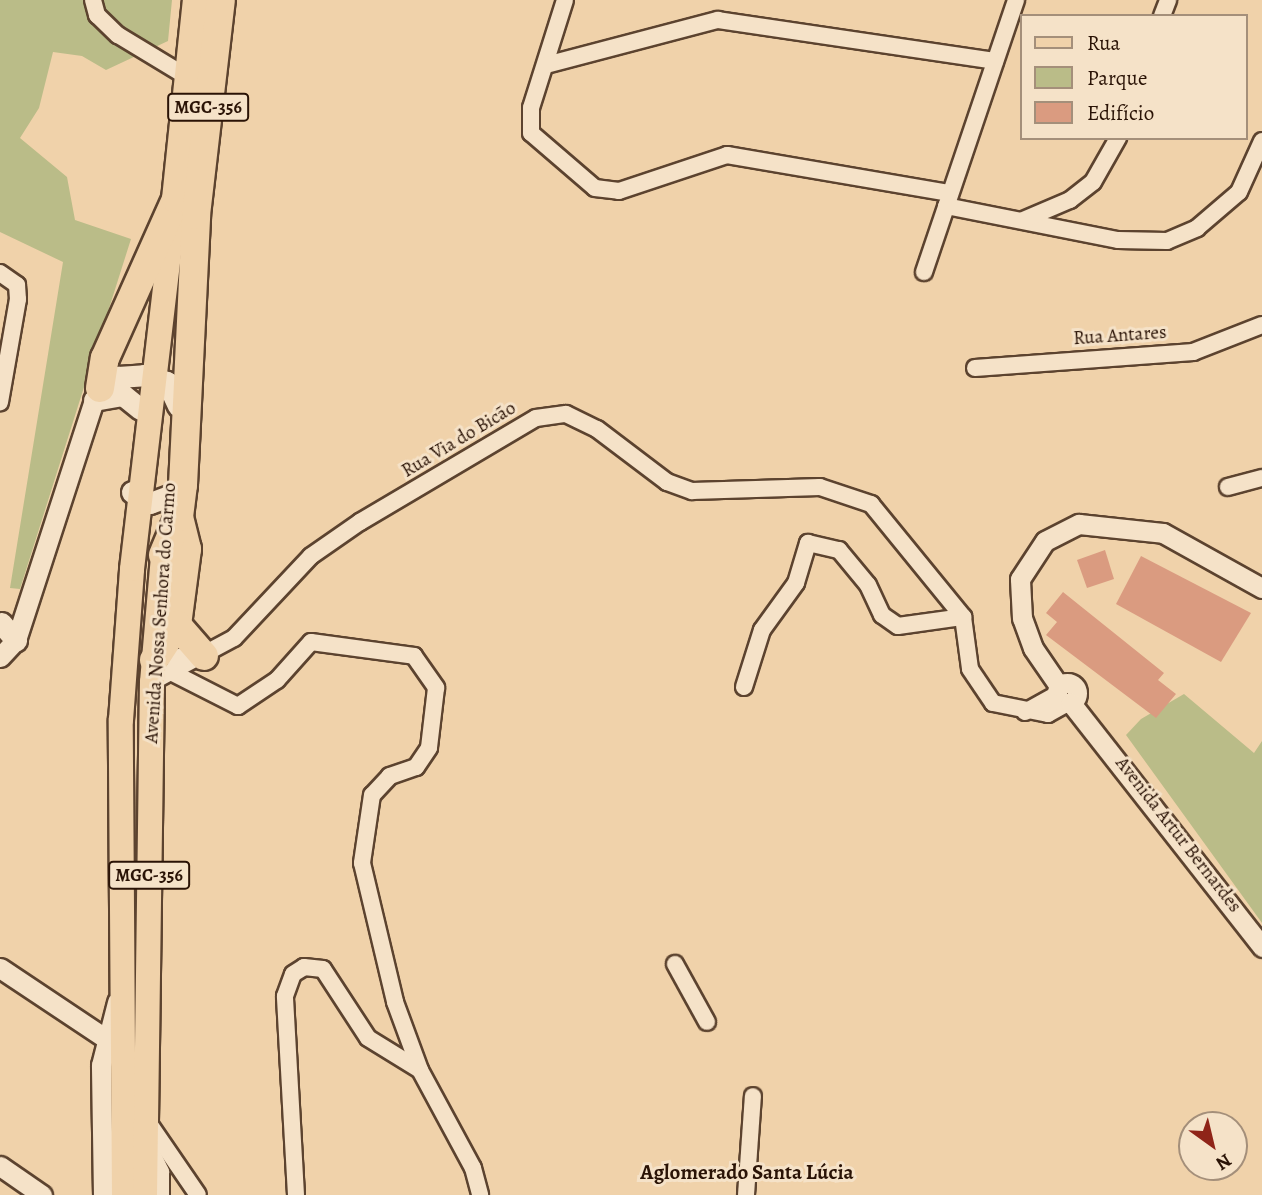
<!DOCTYPE html>
<meta charset="utf-8">
<style>
body{margin:0}
#map{position:relative;width:1262px;height:1195px;overflow:hidden;background:#f0d2aa;font-family:Alegreya,serif}
div>[style]{position:absolute}
[style*='--x']{left:calc(var(--x)*1px);top:calc(var(--y)*1px);width:calc(var(--w)*1px);rotate:calc(var(--a)*1deg)}
.green>*{inset:0;background:#babc88}
.building>*{inset:0;background:#da9b80}
.roads{filter:drop-shadow(2px 0 #5c432f) drop-shadow(-2px 0 #5c432f) drop-shadow(0 2px #5c432f) drop-shadow(0 -2px #5c432f)}
.minor>*{height:16px;margin:-8px;padding:0 8px;transform-origin:8px;border-radius:8px;background:#f5e2c8}
.tertiary>*{height:19px;margin:-9.5px;padding:0 9.5px;transform-origin:9.5px;border-radius:9.5px;background:#f5e2c8}
.tertiary>.ring{margin:-9.5px;padding:0;box-sizing:content-box;background:none;border:19px solid #f5e2c8;border-radius:50%}
.secondary>*{height:21px;margin:-10.5px;padding:0 10.5px;transform-origin:10.5px;border-radius:10.5px;background:#f5e2c8}
.primary>*{height:24px;margin:-12px;padding:0 12px;transform-origin:12px;border-radius:12px;background:#f0d2aa}
.motorway>*{height:28px;margin:-14px;padding:0 14px;transform-origin:14px;border-radius:14px;background:#f0d2aa}
span{translate:-50% -50%;white-space:nowrap;text-align:center;line-height:1.15;-webkit-text-stroke:6px #f5e2c8;paint-order:stroke}
.shield-label span{padding:2px 5px;background:#f5e2c8;border:2px solid;border-radius:5px;-webkit-text-stroke-width:0}
.shield-label{font-size:18px;color:#2a1306;font-weight:700}
.street-label{font-size:19px;color:#2a1306}
.neighbourhood-label{font-size:21px;color:#2a1306;font-weight:700}
.legend{position:absolute;left:1020px;top:14px;width:228px;height:126px;box-sizing:border-box;background:#f5e2c8;border:2px solid #a48f7a;margin:0;padding:9px 12px;list-style:none;font-size:21px;color:#2a1306}
.legend li{display:flex;align-items:center;gap:14px;height:35px}
.legend b{width:35px;border:2px solid #a48f7a}
.north{position:absolute;left:1178px;top:1111px;width:70px;height:70px;box-sizing:border-box;background:#f5e2c8;border:2px solid #a48f7a;border-radius:50%;rotate:146deg;font-size:19px;font-weight:700;line-height:28px;text-align:center;color:#2a1306}
.north::after{content:'';display:block;margin:auto;width:24px;height:32px;background:#8f2418;clip-path:polygon(50% 0,100% 100%,50% 72%,0 100%)}
</style>
<div id="map">
<div class="green">
<i style="clip-path:polygon(0 0,172px 0,168px 41px,106px 70px,82px 56px,53px 52px,39px 108px,20px 138px,67px 177px,75px 220px,131px 239px,20px 589px,10px 588px,63px 262px,0 232px)"></i>
<i style="clip-path:polygon(1184px 694px,1254px 753px,1262px 741px,1262px 923px,1126px 735px,1141px 719px)"></i>
</div>
<div class="building">
<i style="clip-path:polygon(1105px 550px,1114px 579px,1087px 588px,1077px 560px)"></i>
<i style="clip-path:polygon(1141px 556px,1251px 613px,1221px 662px,1116px 604px)"></i>
<i style="clip-path:polygon(1063px 592px,1164px 673px,1158px 680px,1176px 694px,1156px 718px,1046px 635px,1057px 622px,1046px 613px)"></i>
</div>
<div class="roads">
<div class="minor">
<i style="--x:93;--y:0;--w:16;--a:75"></i>
<i style="--x:97;--y:15;--w:29;--a:44"></i>
<i style="--x:118;--y:35;--w:83;--a:31.2"></i>
<i style="--x:565;--y:0;--w:113;--a:107.5"></i>
<i style="--x:531;--y:108;--w:25;--a:90"></i>
<i style="--x:531;--y:133;--w:84;--a:40.7"></i>
<i style="--x:595;--y:188;--w:24;--a:7"></i>
<i style="--x:619;--y:191;--w:114;--a:-18.4"></i>
<i style="--x:727;--y:155;--w:226;--a:9.7"></i>
<i style="--x:1162;--y:16;--w:17;--a:-69"></i>
<i style="--x:546;--y:65;--w:178;--a:-14.7"></i>
<i style="--x:718;--y:20;--w:280;--a:8.4"></i>
<i style="--x:946;--y:206;--w:175;--a:11.2"></i>
<i style="--x:1118;--y:240;--w:49;--a:1.2"></i>
<i style="--x:1167;--y:241;--w:33;--a:-23"></i>
<i style="--x:1197;--y:228;--w:55;--a:-40.6"></i>
<i style="--x:1239;--y:192;--w:56;--a:-65.7"></i>
<i style="--x:1023;--y:220;--w:51;--a:-23.1"></i>
<i style="--x:1070;--y:200;--w:29;--a:-38"></i>
<i style="--x:1093;--y:182;--w:51;--a:-60.4"></i>
<i style="--x:924;--y:272;--w:287;--a:-71.3"></i>
<i style="--x:0;--y:273;--w:21;--a:35"></i>
<i style="--x:17;--y:285;--w:14;--a:86"></i>
<i style="--x:18;--y:299;--w:105;--a:99.9"></i>
<i style="--x:975;--y:368;--w:219;--a:-4.2"></i>
<i style="--x:1193;--y:352;--w:74;--a:-21.4"></i>
<i style="--x:1228;--y:487;--w:35;--a:-15"></i>
<i style="--x:204;--y:656;--w:25;--a:178"></i>
<i style="--x:179;--y:657;--w:17;--a:111"></i>
<i style="--x:173;--y:673;--w:73;--a:26.9"></i>
<i style="--x:238;--y:706;--w:47;--a:-33.7"></i>
<i style="--x:277;--y:680;--w:51;--a:-48.2"></i>
<i style="--x:311;--y:642;--w:104;--a:7.7"></i>
<i style="--x:414;--y:656;--w:39;--a:55"></i>
<i style="--x:436;--y:688;--w:60;--a:96.7"></i>
<i style="--x:429;--y:748;--w:23;--a:124"></i>
<i style="--x:416;--y:767;--w:28;--a:161"></i>
<i style="--x:390;--y:776;--w:26;--a:133"></i>
<i style="--x:372;--y:795;--w:69;--a:98.4"></i>
<i style="--x:362;--y:863;--w:143;--a:76.6"></i>
<i style="--x:395;--y:1002;--w:72;--a:69.8"></i>
<i style="--x:420;--y:1070;--w:111;--a:61.6"></i>
<i style="--x:473;--y:1168;--w:28;--a:75"></i>
<i style="--x:152;--y:682;--w:93;--a:-28.2"></i>
<i style="--x:234;--y:638;--w:112;--a:-46.8"></i>
<i style="--x:311;--y:556;--w:60;--a:-34.8"></i>
<i style="--x:360;--y:522;--w:204;--a:-30.6"></i>
<i style="--x:536;--y:418;--w:30;--a:-8"></i>
<i style="--x:566;--y:414;--w:34;--a:26"></i>
<i style="--x:597;--y:429;--w:88;--a:37.1"></i>
<i style="--x:667;--y:482;--w:27;--a:20"></i>
<i style="--x:692;--y:491;--w:128;--a:-1.8"></i>
<i style="--x:820;--y:487;--w:54;--a:18.4"></i>
<i style="--x:871;--y:504;--w:146;--a:50.8"></i>
<i style="--x:963;--y:617;--w:52;--a:82.3"></i>
<i style="--x:970;--y:669;--w:41;--a:55.9"></i>
<i style="--x:993;--y:703;--w:56;--a:11.3"></i>
<i style="--x:1048;--y:714;--w:21;--a:-29"></i>
<i style="--x:744;--y:687;--w:60;--a:-72.5"></i>
<i style="--x:762;--y:630;--w:58;--a:-54.1"></i>
<i style="--x:796;--y:583;--w:42;--a:-73.3"></i>
<i style="--x:808;--y:543;--w:32;--a:13"></i>
<i style="--x:839;--y:550;--w:45;--a:50.4"></i>
<i style="--x:868;--y:585;--w:33;--a:65"></i>
<i style="--x:882;--y:615;--w:19;--a:35"></i>
<i style="--x:898;--y:626;--w:66;--a:-7.9"></i>
<i style="--x:1025;--y:712;--w:37;--a:-29"></i>
<i style="--x:675;--y:964;--w:66;--a:61.1"></i>
<i style="--x:148;--y:1122;--w:88;--a:55.6"></i>
<i style="--x:149;--y:1147;--w:28;--a:64"></i>
<i style="--x:161;--y:1172;--w:23;--a:90"></i>
<i style="--x:296;--y:1195;--w:199;--a:-93.2"></i>
<i style="--x:285;--y:996;--w:23;--a:-70"></i>
<i style="--x:293;--y:974;--w:13;--a:-32"></i>
<i style="--x:304;--y:967;--w:19;--a:6"></i>
<i style="--x:323;--y:969;--w:82;--a:56.9"></i>
<i style="--x:368;--y:1038;--w:61;--a:31.6"></i>
<i style="--x:746;--y:1195;--w:99;--a:-86"></i>
</div>
<div class="tertiary">
<i style="--x:0;--y:657;--w:23;--a:-47"></i>
<i style="--x:16;--y:640;--w:252;--a:-72"></i>
<i class="ring" style="left:1057px;top:683px;width:1px;height:1px"></i>
<i style="--x:1059;--y:686;--w:46;--a:-124.4"></i>
<i style="--x:1033;--y:648;--w:32;--a:-110"></i>
<i style="--x:1022;--y:618;--w:39;--a:-93"></i>
<i style="--x:1020;--y:579;--w:45;--a:-56.7"></i>
<i style="--x:1045;--y:541;--w:38;--a:-27"></i>
<i style="--x:1079;--y:524;--w:84;--a:6.1"></i>
<i style="--x:1163;--y:533;--w:113;--a:29.1"></i>
<i style="--x:1071;--y:703;--w:310;--a:51.9"></i>
<i style="--x:0;--y:968;--w:130;--a:33.7"></i>
<i style="--x:0;--y:1166;--w:51;--a:34.6"></i>
<i style="--x:103;--y:1195;--w:130;--a:-90.9"></i>
<i style="--x:101;--y:1065;--w:65;--a:-75.7"></i>
</div>
<div class="secondary">
<i style="--x:97;--y:395;--w:28;--a:-41"></i>
<i style="--x:118;--y:377;--w:26;--a:-4"></i>
<i style="--x:144;--y:375;--w:24;--a:17"></i>
<i style="--x:167;--y:382;--w:26;--a:65"></i>
<i style="--x:94;--y:400;--w:29;--a:-10"></i>
<i style="--x:123;--y:395;--w:22;--a:39"></i>
<i style="--x:132;--y:492;--w:21;--a:31"></i>
<i style="--x:150;--y:503;--w:20;--a:-20"></i>
<i style="--x:1;--y:623;--w:23;--a:49"></i>
</div>
<div class="primary">
<i style="--x:124;--y:1195;--w:475;--a:-90.4"></i>
<i style="--x:121;--y:720;--w:151;--a:-85.8"></i>
<i style="--x:132;--y:569;--w:357;--a:-83.3"></i>
<i style="--x:145;--y:1195;--w:513;--a:-89.22"></i>
<i style="--x:152;--y:682;--w:127;--a:-85"></i>
</div>
<div class="motorway">
<i style="--x:100;--y:388;--w:30;--a:-81"></i>
<i style="--x:105;--y:358;--w:174;--a:-65.9"></i>
<i style="--x:176;--y:199;--w:200;--a:-84"></i>
<i style="--x:179;--y:517;--w:33;--a:76"></i>
<i style="--x:187;--y:549;--w:77;--a:97.5"></i>
<i style="--x:177;--y:625;--w:41;--a:48.9"></i>
<i style="--x:163;--y:555;--w:41;--a:-67.2"></i>
<i style="--x:179;--y:517;--w:32;--a:-83"></i>
<i style="--x:183;--y:485;--w:270;--a:-87.2"></i>
<i style="--x:196;--y:215;--w:216;--a:-83.4"></i>
<i style="--x:154;--y:660;--w:42;--a:-56.7"></i>
</div>
</div>
<div class="shield-label">
<span style="left:208px;top:107px">MGC-356</span>
<span style="left:149px;top:875px">MGC-356</span>
</div>
<div class="street-label">
<span style="left:1120px;top:336px;rotate:-4deg">Rua Antares</span>
<span style="left:459px;top:440px;rotate:-31deg">Rua Via do Bicão</span>
<span style="left:161px;top:613px;rotate:-86deg">Avenida Nossa Senhora do Carmo</span>
<span style="left:1178px;top:835px;rotate:52deg">Avenida Artur Bernardes</span>
</div>
<div class="neighbourhood-label">
<span style="left:747px;top:1172px">Aglomerado Santa Lúcia</span>
</div>
<ul class="legend">
<li><b style="height:9px;background:#f0d2aa"></b>Rua</li>
<li><b style="height:19px;background:#babc88"></b>Parque</li>
<li><b style="height:19px;background:#da9b80"></b>Edifício</li>
</ul>
<div class="north">N</div>
</div>
